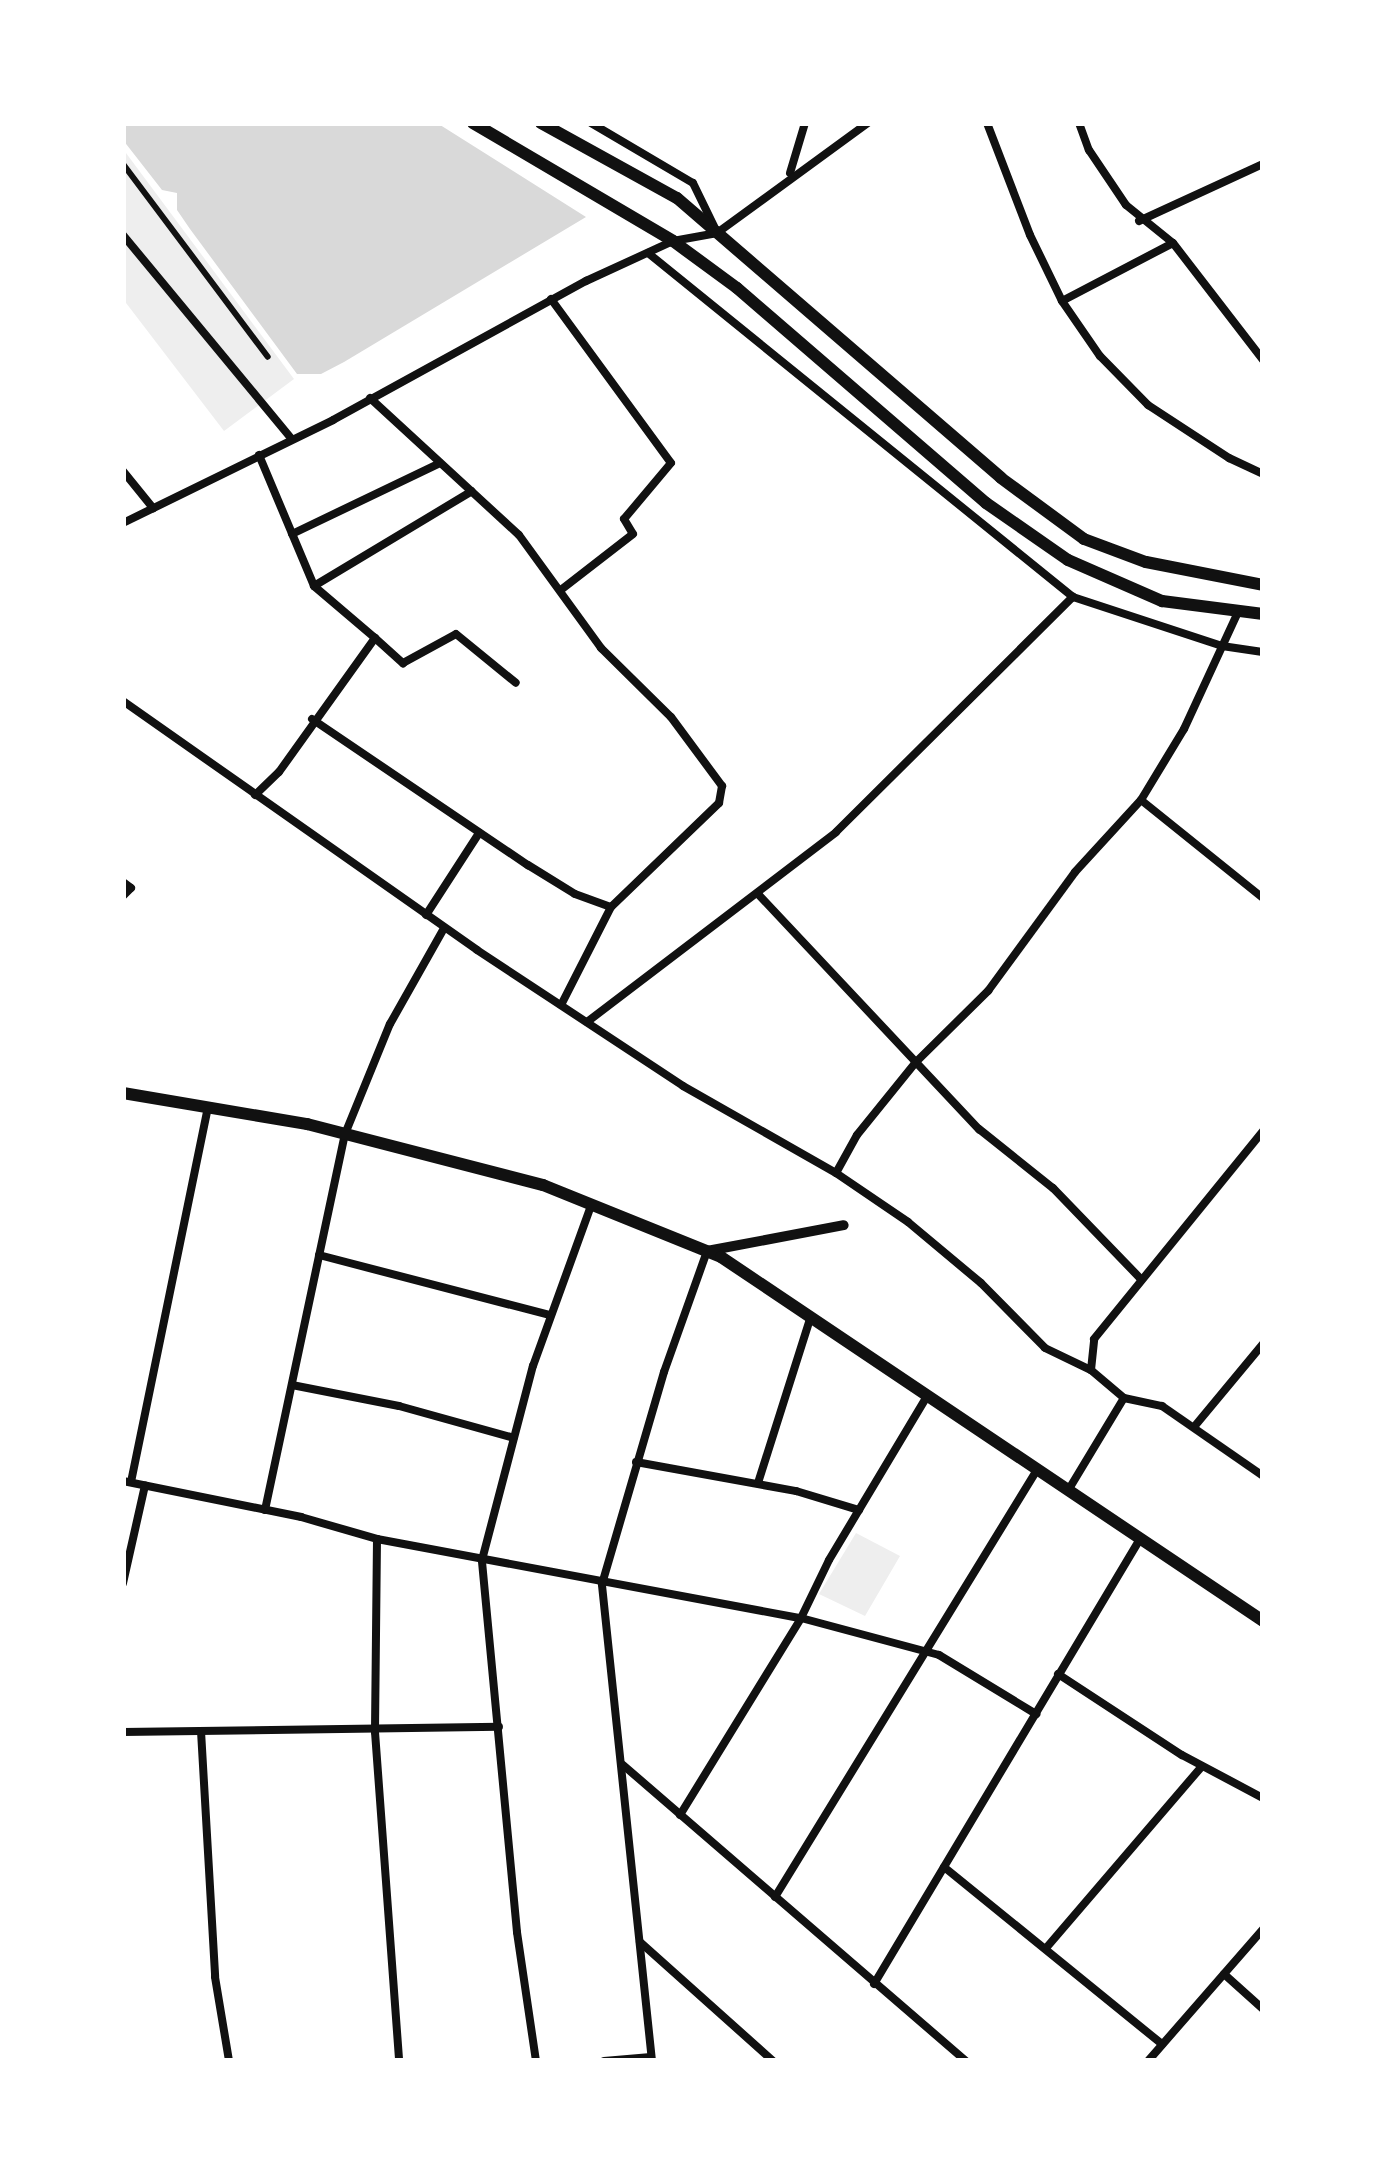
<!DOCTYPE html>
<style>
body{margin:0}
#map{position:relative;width:1386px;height:2184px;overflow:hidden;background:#fff;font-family:"PT Sans",sans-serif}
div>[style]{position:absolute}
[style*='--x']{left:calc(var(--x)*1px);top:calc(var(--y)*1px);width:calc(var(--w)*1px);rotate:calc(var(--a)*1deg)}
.green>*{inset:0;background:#eee}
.water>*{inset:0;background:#d9d9d9}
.pedestrian>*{height:6px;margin:-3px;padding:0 3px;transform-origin:3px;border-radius:3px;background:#111}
.minor>*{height:8px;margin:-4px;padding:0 4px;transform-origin:4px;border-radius:4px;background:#111}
.tertiary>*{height:10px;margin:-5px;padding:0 5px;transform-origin:5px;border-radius:5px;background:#111}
.secondary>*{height:12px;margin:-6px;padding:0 6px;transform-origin:6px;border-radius:6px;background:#111}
span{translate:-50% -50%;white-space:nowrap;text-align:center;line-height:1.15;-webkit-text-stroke:9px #fff;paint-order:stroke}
.frame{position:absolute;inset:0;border:126px solid #fff;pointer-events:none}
</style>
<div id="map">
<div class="green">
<i style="clip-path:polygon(123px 149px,294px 379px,224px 431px,123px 299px)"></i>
<i style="clip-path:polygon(856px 1533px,900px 1556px,865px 1616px,819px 1594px)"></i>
</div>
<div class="water">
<i style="clip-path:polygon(123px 123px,437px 123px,586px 217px,344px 362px,321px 374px,297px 374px,190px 229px,177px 210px,177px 193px,162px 190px,123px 140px)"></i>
</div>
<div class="pedestrian">
<i style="--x:123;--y:164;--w:241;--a:53.1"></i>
</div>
<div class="minor">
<i style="--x:591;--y:123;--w:118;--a:30.5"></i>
<i style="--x:693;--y:183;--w:48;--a:64"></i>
<i style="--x:987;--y:123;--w:120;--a:69"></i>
<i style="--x:1030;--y:235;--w:73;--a:64.1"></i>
<i style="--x:1062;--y:301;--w:67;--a:55.4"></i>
<i style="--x:1100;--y:356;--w:69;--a:45.6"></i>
<i style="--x:1148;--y:405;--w:97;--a:33.2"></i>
<i style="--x:1229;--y:458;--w:38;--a:25"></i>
<i style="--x:1079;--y:123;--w:29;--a:70"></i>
<i style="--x:1089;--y:150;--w:66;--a:56.1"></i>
<i style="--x:1126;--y:205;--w:60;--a:39"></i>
<i style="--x:1173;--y:243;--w:148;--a:52.4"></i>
<i style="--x:790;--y:173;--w:52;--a:-73.3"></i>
<i style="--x:1139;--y:221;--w:136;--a:-24.7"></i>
<i style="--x:123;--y:235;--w:265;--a:50.4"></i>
<i style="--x:648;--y:253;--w:547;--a:38.99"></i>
<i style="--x:1073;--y:597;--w:157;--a:18.2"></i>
<i style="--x:1222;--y:646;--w:41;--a:8.3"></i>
<i style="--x:551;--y:299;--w:203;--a:53.8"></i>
<i style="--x:671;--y:463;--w:73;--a:130"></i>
<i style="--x:624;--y:519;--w:17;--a:59"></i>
<i style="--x:633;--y:534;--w:90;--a:142.2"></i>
<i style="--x:1062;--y:301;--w:125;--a:-27.6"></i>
<i style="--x:370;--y:398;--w:202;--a:42.6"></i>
<i style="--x:519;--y:535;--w:140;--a:54"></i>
<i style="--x:601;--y:648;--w:98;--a:44.6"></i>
<i style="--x:671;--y:717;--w:86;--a:53.5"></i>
<i style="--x:722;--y:786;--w:17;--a:100"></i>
<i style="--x:719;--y:803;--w:150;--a:136.1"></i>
<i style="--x:611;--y:907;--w:110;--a:117"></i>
<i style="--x:259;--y:455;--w:142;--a:67.2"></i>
<i style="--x:123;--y:471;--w:48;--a:51"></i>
<i style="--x:123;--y:523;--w:234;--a:-26.1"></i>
<i style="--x:333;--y:420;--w:289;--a:-28.8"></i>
<i style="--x:586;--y:281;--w:96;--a:-24.7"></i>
<i style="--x:673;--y:241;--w:45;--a:-10.3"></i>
<i style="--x:717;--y:233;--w:187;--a:-36.1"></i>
<i style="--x:292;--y:534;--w:164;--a:-25.6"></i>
<i style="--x:375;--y:638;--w:80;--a:-139.6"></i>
<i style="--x:314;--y:586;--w:184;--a:-31"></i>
<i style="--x:123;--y:701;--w:433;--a:35.1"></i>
<i style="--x:477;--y:950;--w:247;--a:33.4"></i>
<i style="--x:683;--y:1086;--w:176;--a:29.6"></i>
<i style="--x:836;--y:1173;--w:87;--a:34.2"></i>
<i style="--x:908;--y:1222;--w:95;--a:39.9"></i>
<i style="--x:981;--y:1283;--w:91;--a:45.4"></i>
<i style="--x:1045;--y:1348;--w:51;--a:25.6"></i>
<i style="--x:312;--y:719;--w:261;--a:34.1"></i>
<i style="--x:528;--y:865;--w:55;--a:31.7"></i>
<i style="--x:575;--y:894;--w:38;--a:20"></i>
<i style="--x:255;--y:795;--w:33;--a:-44"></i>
<i style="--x:279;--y:772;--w:165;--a:-54.4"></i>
<i style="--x:375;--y:638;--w:38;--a:42"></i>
<i style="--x:403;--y:663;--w:60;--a:-28.7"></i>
<i style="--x:456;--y:634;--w:77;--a:39.2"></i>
<i style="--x:1141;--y:800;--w:156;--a:38.8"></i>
<i style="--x:123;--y:882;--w:10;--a:37"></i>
<i style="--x:131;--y:888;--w:11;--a:135"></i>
<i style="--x:758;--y:894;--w:323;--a:46.8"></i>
<i style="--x:979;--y:1129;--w:95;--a:38.6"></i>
<i style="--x:1053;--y:1188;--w:125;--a:46"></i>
<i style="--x:426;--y:915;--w:98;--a:-57.1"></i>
<i style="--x:587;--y:1022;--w:313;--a:-37.3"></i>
<i style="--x:836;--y:832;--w:334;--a:-44.8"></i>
<i style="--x:836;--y:1173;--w:43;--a:-61.1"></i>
<i style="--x:857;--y:1135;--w:92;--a:-51.1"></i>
<i style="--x:915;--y:1063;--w:103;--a:-44.6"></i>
<i style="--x:988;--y:991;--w:147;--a:-53.8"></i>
<i style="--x:1075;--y:872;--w:98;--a:-47.5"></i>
<i style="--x:1141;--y:800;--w:83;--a:-58.8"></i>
<i style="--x:1184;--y:729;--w:129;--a:-65.2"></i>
<i style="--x:319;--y:1255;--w:239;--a:14.6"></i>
<i style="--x:292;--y:1385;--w:109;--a:11.1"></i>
<i style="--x:399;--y:1406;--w:119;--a:15.5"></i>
<i style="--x:1124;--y:1398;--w:39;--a:12"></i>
<i style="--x:1162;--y:1406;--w:123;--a:34.7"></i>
<i style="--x:1194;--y:1427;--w:108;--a:-50.3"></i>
<i style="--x:636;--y:1462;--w:163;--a:10.3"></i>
<i style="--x:796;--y:1491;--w:66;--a:16.8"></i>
<i style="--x:123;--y:1481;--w:182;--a:11.4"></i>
<i style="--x:301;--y:1517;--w:79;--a:16.1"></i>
<i style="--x:377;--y:1539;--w:431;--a:10.6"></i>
<i style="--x:801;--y:1618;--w:143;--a:15"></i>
<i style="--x:939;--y:1655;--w:114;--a:31.3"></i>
<i style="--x:131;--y:1482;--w:383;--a:-78.4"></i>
<i style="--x:758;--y:1483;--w:172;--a:-72.4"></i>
<i style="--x:1069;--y:1489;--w:106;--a:-58.9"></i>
<i style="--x:1124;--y:1398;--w:43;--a:-139.7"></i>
<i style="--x:1091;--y:1370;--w:31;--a:-84"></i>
<i style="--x:1094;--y:1339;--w:268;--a:-50.9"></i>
<i style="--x:265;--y:1510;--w:384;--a:-78"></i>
<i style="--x:345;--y:1134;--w:119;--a:-67.8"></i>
<i style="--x:390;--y:1024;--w:110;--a:-60.6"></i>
<i style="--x:377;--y:1539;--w:193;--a:90.6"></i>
<i style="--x:375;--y:1732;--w:330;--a:85.8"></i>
<i style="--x:123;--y:1583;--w:100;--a:-77.3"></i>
<i style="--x:1058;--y:1674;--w:148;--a:33.2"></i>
<i style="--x:1182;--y:1755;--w:92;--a:28"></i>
<i style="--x:201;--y:1731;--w:246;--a:86.7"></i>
<i style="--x:215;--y:1977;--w:85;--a:80.5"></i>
<i style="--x:123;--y:1732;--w:376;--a:-0.8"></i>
<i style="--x:623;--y:1765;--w:453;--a:40.8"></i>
<i style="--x:680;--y:1815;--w:231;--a:-58.4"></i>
<i style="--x:801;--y:1618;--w:64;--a:-64.2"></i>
<i style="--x:829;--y:1560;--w:191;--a:-59.1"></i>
<i style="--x:944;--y:1867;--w:281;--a:39.1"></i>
<i style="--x:775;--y:1897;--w:501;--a:-58.47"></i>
<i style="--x:640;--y:1942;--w:178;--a:41.8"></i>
<i style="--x:1047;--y:1947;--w:238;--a:-49.4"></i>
<i style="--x:1224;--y:1974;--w:52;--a:41.9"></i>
<i style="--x:874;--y:1984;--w:518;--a:-59.13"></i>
<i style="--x:536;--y:2061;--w:130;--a:-98.4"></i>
<i style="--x:517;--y:1932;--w:374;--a:-95.4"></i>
<i style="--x:482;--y:1560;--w:201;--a:-75.3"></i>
<i style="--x:533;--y:1366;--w:170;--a:-70.1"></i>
<i style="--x:604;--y:2061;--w:47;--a:-4.9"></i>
<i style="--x:652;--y:2061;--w:480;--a:-96"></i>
<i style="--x:602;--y:1584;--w:221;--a:-73.7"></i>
<i style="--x:664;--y:1372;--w:128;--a:-70.4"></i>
<i style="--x:1148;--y:2061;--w:175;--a:-48.9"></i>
</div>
<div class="tertiary">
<i style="--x:707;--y:1251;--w:139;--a:-10.7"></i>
</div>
<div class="secondary">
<i style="--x:473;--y:123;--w:232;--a:30.5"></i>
<i style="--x:673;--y:241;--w:79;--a:36.3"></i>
<i style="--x:737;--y:288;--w:329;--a:40.8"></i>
<i style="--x:986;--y:503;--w:100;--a:34.8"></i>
<i style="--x:1068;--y:560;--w:103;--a:23.6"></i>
<i style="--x:1162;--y:601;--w:102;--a:7.3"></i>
<i style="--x:541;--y:123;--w:155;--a:28.9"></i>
<i style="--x:677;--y:198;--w:428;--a:40.8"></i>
<i style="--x:1001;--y:478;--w:103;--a:36.3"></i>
<i style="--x:1084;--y:539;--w:66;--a:20.4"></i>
<i style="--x:1146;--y:562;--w:119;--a:11.1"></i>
<i style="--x:123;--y:1093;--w:187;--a:9.6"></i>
<i style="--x:307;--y:1124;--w:244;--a:14.5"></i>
<i style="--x:543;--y:1185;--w:192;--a:22"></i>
<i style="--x:721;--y:1257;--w:653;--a:33.88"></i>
</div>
<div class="frame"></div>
</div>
